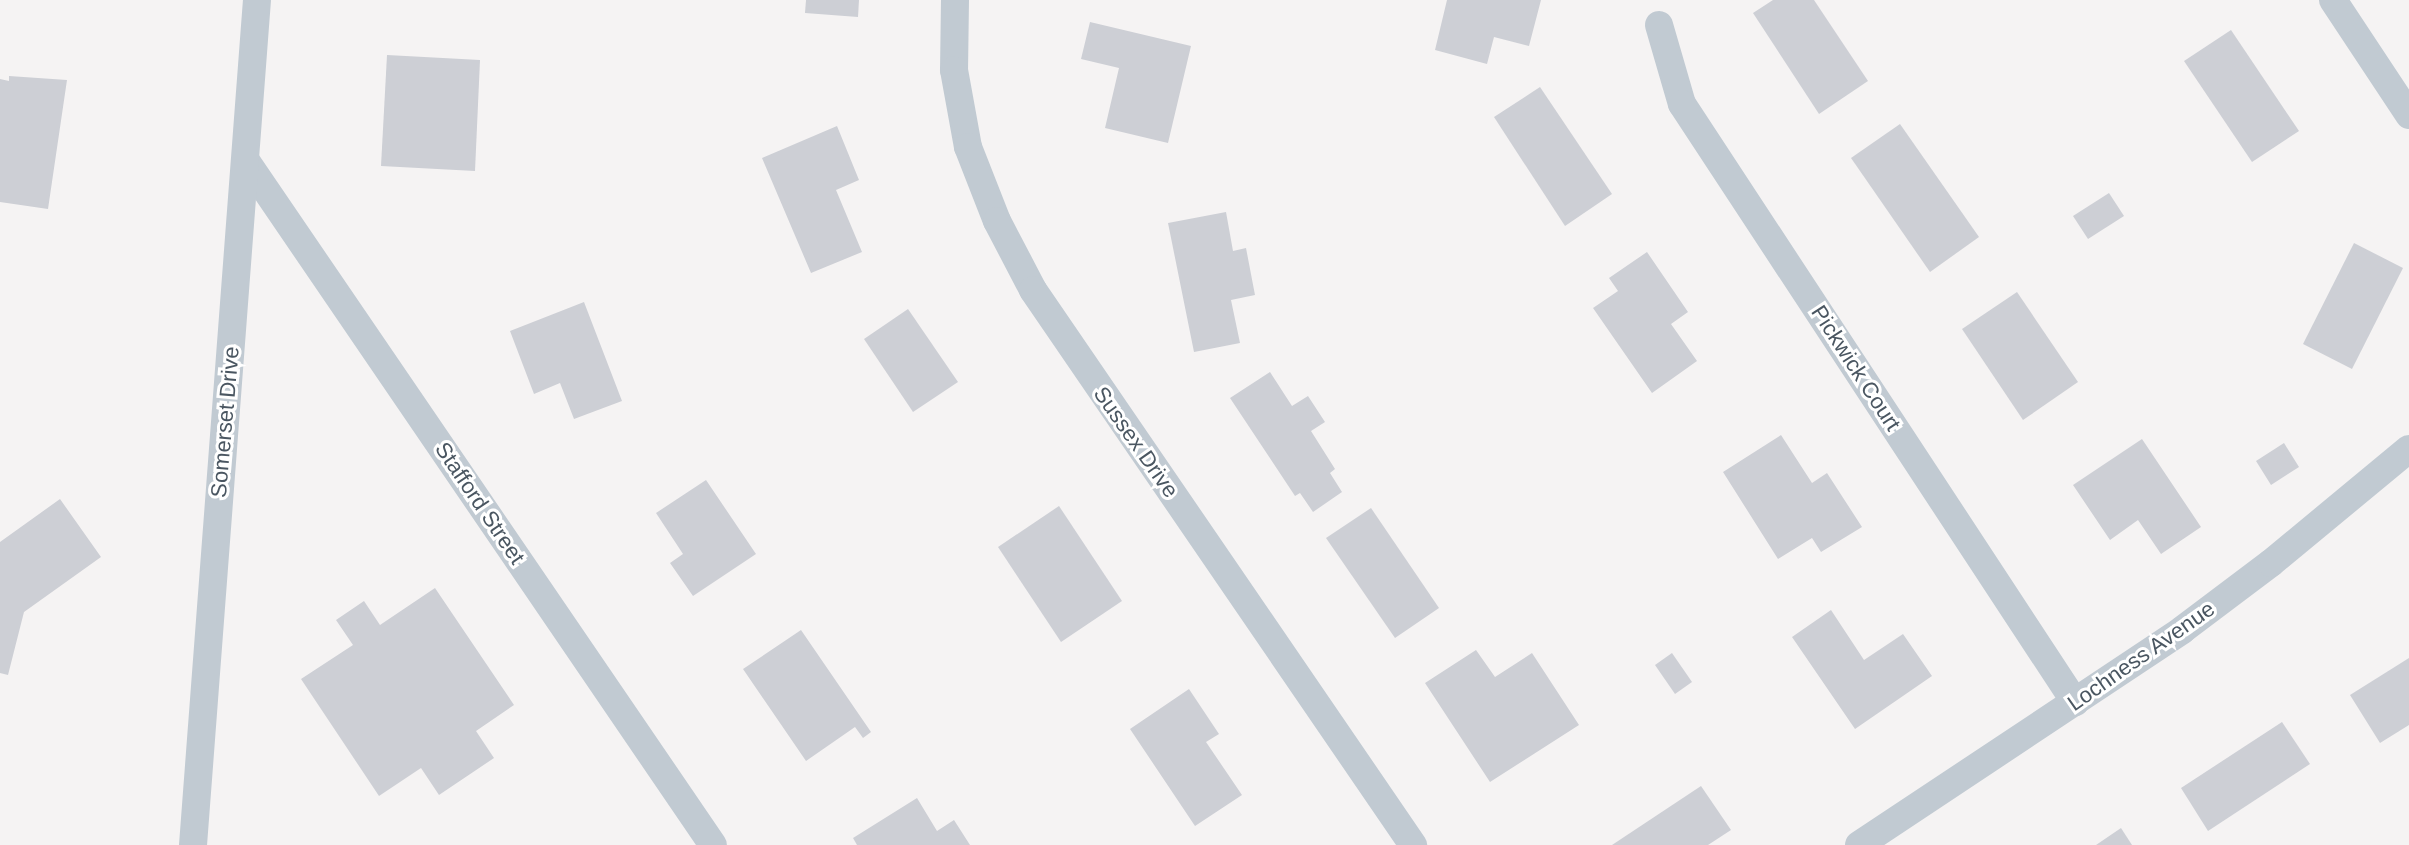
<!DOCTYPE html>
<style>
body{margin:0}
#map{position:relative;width:2409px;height:845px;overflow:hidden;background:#f5f3f3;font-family:Arial,sans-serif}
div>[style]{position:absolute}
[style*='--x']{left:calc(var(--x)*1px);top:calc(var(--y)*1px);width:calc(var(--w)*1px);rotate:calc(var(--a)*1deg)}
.building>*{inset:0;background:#cdcfd5}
.street>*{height:28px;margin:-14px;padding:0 14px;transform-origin:14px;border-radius:14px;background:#c1cad2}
span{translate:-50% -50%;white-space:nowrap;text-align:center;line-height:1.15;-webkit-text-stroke:6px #fff;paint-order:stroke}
.street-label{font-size:22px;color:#4a5661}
</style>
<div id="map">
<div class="building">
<i style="clip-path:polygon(806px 0,859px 0,858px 17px,805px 13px)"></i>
<i style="clip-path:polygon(1447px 0,1541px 0,1529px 46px,1494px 37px,1487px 64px,1435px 50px)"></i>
<i style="clip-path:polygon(1773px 0,1814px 0,1868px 81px,1819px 114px,1753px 13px)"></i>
<i style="clip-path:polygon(1090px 22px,1191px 46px,1168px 143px,1105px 128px,1119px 68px,1081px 59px)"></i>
<i style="clip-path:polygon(2231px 30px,2299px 131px,2252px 162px,2184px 61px)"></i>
<i style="clip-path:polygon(387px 55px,480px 60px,475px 171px,381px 166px)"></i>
<i style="clip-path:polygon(9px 76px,67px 80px,48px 209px,0 202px,0 79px,9px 81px)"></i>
<i style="clip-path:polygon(1540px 87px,1612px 194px,1565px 226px,1494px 117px)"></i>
<i style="clip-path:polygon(1900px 124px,1979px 237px,1930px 272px,1851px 158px)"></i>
<i style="clip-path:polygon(837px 126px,859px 180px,836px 190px,862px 252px,811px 273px,762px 158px)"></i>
<i style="clip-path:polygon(2109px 193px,2124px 216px,2088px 239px,2073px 216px)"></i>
<i style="clip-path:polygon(1226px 212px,1233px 251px,1246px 248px,1255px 295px,1231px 300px,1240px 343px,1194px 352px,1168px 223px)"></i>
<i style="clip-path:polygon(2354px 243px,2403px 268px,2352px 369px,2303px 344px)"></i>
<i style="clip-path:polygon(1647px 252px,1688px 312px,1671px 324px,1697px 361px,1652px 393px,1593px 308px,1618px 291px,1609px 278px)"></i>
<i style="clip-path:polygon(2017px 292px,2078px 382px,2023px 420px,1962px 329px)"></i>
<i style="clip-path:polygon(584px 302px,622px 401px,574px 419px,560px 383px,534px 394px,510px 331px)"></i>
<i style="clip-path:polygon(908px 309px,958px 382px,913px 412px,864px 339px)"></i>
<i style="clip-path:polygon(1270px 372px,1292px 406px,1308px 396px,1325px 422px,1311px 431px,1335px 469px,1330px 473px,1342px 492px,1313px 512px,1300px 493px,1295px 496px,1230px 398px)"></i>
<i style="clip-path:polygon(1781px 435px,1812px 483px,1827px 473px,1862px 527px,1821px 552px,1812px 538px,1778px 559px,1723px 472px)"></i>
<i style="clip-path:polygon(2142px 439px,2201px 527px,2161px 554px,2138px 520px,2110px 540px,2073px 485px)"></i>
<i style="clip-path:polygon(2284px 443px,2299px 467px,2271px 485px,2256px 461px)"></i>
<i style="clip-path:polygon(706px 480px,756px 554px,693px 596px,670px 563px,683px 554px,656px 513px)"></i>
<i style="clip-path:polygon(60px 499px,101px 557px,24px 612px,8px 675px,0 673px,0 542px)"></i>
<i style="clip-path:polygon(1059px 506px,1122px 601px,1061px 642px,998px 547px)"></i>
<i style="clip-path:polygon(1371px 508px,1439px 608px,1395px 638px,1326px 538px)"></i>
<i style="clip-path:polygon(435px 588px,514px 705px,476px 731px,494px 758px,439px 795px,421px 768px,379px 796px,301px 679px,353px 645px,336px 620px,364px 601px,380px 625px)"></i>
<i style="clip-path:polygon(1831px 610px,1864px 660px,1903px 634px,1932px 676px,1855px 729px,1792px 637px)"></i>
<i style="clip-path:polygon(801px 630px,871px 732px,863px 738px,855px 727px,806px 761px,743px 669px)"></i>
<i style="clip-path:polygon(1476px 650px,1495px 677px,1532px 653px,1579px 725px,1490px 782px,1425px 683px)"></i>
<i style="clip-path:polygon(1672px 653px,1692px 682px,1675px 694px,1655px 665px)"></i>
<i style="clip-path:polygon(2409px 658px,2409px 725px,2380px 743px,2350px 695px)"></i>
<i style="clip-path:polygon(1189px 689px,1219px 734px,1206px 742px,1242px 795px,1195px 826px,1130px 729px)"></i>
<i style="clip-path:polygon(2282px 722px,2310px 764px,2208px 831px,2181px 788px)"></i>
<i style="clip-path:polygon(1701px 786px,1731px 830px,1708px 845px,1612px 845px)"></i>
<i style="clip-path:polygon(917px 798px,937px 831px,954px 820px,970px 845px,857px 845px,853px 838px)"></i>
<i style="clip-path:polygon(2121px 828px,2132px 845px,2096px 845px)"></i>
</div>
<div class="street">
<i style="--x:955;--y:0;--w:70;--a:90.8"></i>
<i style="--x:954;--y:70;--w:78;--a:79.7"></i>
<i style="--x:968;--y:147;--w:79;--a:68.6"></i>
<i style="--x:997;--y:221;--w:78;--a:62.4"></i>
<i style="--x:1033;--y:290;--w:673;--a:55.6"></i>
<i style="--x:2333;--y:0;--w:138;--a:56.5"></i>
<i style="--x:1659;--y:25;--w:82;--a:73.8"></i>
<i style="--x:1682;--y:104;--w:716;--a:56.69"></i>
<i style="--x:246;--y:161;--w:828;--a:55.68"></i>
<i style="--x:193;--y:845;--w:847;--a:-85.67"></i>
<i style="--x:1859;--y:845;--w:388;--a:-33.6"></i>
<i style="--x:2182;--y:630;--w:111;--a:-37"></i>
<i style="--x:2271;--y:563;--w:179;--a:-39.6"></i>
</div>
<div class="street-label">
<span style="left:1856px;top:368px;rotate:57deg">Pickwick Court</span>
<span style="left:225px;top:422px;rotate:-85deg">Somerset Drive</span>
<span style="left:1136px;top:442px;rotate:55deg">Sussex Drive</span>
<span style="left:480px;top:503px;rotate:56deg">Stafford Street</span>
<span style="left:2141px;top:656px;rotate:-35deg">Lochness Avenue</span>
</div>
</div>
